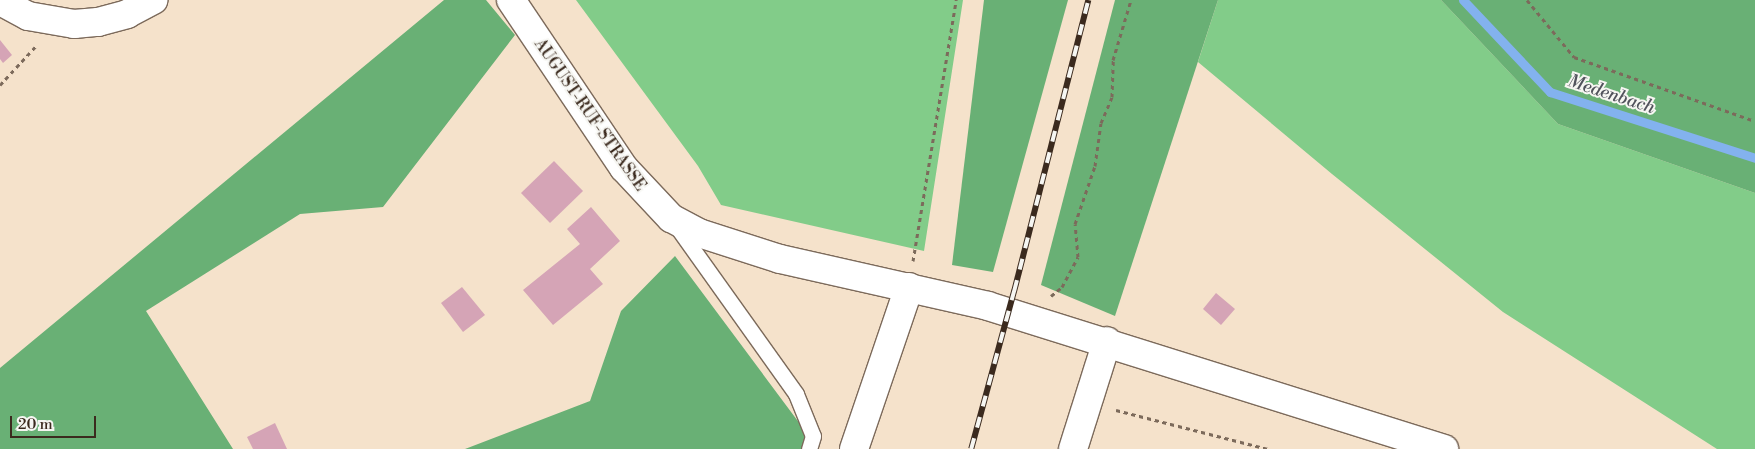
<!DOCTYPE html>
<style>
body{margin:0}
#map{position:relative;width:1755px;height:449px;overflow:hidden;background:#f5e2cb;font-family:"Libre Bodoni",serif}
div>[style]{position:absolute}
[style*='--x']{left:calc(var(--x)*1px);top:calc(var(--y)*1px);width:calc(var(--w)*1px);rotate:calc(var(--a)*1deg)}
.green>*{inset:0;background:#82cc89}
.forest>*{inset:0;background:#69b075}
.stream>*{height:9px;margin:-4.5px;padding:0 4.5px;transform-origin:4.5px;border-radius:4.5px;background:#83b2ee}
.building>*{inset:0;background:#d5a4b6}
.path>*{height:3px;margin-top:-1.5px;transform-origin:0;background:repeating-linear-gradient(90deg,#7c6a5b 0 4px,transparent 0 8px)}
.roads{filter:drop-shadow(1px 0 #7c6a5b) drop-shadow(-1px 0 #7c6a5b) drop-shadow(0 1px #7c6a5b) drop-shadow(0 -1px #7c6a5b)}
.service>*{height:15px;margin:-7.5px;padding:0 7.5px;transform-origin:7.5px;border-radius:7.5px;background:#fff}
.minor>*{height:28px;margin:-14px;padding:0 14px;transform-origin:14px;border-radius:14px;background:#fff}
.secondary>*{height:28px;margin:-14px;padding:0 14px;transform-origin:14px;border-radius:14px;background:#fff}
.rail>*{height:5.5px;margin-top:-2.75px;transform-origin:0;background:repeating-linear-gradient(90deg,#f6f6f2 0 11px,#3b2a1e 0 22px);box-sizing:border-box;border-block:1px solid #3b2a1e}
span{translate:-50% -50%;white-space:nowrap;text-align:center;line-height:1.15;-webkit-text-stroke:4px #f6f6f2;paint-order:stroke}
.street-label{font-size:16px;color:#3b2a1e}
.water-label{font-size:18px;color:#51535c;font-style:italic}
.scale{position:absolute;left:10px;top:416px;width:86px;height:22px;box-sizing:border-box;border:2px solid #3b2a1e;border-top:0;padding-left:6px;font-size:15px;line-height:18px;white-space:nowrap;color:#3b2a1e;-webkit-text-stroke:4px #f6f6f2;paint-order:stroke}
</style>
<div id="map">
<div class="green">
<i style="clip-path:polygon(576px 0,963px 0,924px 251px,721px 205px,698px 166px)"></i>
<i style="clip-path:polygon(1218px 0,1441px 0,1558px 124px,1755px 193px,1755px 449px,1717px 449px,1503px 312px,1332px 174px,1198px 62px)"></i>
</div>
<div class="forest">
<i style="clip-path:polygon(444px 0,486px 0,515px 35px,383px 207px,300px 214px,146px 311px,233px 449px,0 449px,0 368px)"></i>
<i style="clip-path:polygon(984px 0,1068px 0,993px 272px,952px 265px)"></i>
<i style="clip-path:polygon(1115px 0,1218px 0,1115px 316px,1041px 285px)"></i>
<i style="clip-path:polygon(1441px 0,1755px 0,1755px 193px,1558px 124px)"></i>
<i style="clip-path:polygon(675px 256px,803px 428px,810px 449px,465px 449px,590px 401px,621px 311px)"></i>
</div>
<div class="stream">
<i style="--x:1463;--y:0;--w:127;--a:46.6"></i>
<i style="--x:1550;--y:92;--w:215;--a:17.8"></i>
</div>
<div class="building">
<i style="clip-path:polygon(0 40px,12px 55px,3px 63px,0 59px)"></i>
<i style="clip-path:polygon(554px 161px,583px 191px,550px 223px,521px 193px)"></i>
<i style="clip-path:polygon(591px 207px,620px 241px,590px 269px,603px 284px,553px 325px,523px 290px,580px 244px,567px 229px)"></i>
<i style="clip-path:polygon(462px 287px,485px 315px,463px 332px,441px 303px)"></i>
<i style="clip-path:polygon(1216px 293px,1235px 309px,1221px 325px,1203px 309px)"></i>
<i style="clip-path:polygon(275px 423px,287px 449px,253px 449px,247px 437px)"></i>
</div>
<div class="path">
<i style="--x:1527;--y:0;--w:74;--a:50.5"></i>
<i style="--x:1574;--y:57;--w:192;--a:19.5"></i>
<i style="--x:0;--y:85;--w:53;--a:-47.3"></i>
<i style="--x:913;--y:261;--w:265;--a:-80.6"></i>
<i style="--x:1051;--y:296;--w:14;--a:-39"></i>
<i style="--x:1062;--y:287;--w:34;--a:-62"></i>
<i style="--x:1078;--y:257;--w:33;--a:-95"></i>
<i style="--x:1075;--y:224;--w:61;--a:-71"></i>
<i style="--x:1095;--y:166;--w:43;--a:-82.1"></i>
<i style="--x:1101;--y:123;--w:28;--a:-67"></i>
<i style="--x:1112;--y:97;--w:37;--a:-88"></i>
<i style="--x:1113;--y:60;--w:63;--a:-73.3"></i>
<i style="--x:1116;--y:410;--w:157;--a:14.4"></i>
</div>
<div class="roads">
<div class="service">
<i style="--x:677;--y:227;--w:205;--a:54.5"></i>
<i style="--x:796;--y:394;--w:45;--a:68"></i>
<i style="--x:813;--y:436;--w:14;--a:107"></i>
</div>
<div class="minor">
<i style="--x:0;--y:1;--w:32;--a:28"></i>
<i style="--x:28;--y:16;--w:47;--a:9.9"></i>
<i style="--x:74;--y:24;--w:24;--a:-5"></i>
<i style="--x:98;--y:22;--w:30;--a:-15"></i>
<i style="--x:127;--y:14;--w:30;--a:-28"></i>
<i style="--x:854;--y:449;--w:171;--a:-71.2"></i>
<i style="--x:1073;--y:449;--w:113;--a:-72.5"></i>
</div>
<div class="secondary">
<i style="--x:511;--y:0;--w:202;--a:56.1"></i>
<i style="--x:624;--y:168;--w:69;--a:46.8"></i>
<i style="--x:671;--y:218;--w:32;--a:28"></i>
<i style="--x:699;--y:233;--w:85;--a:17.8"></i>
<i style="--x:780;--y:259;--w:213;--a:12.7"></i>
<i style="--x:988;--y:306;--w:478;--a:17.4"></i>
</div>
</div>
<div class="rail">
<i style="--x:971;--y:449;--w:164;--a:-74.8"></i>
<i style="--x:1014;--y:291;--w:300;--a:-75.7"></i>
</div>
<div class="street-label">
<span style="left:590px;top:115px;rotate:55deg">AUGUST-RUF-STRASSE</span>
</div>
<div class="water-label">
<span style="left:1611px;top:95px;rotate:18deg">Medenbach</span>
</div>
<div class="scale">20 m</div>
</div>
